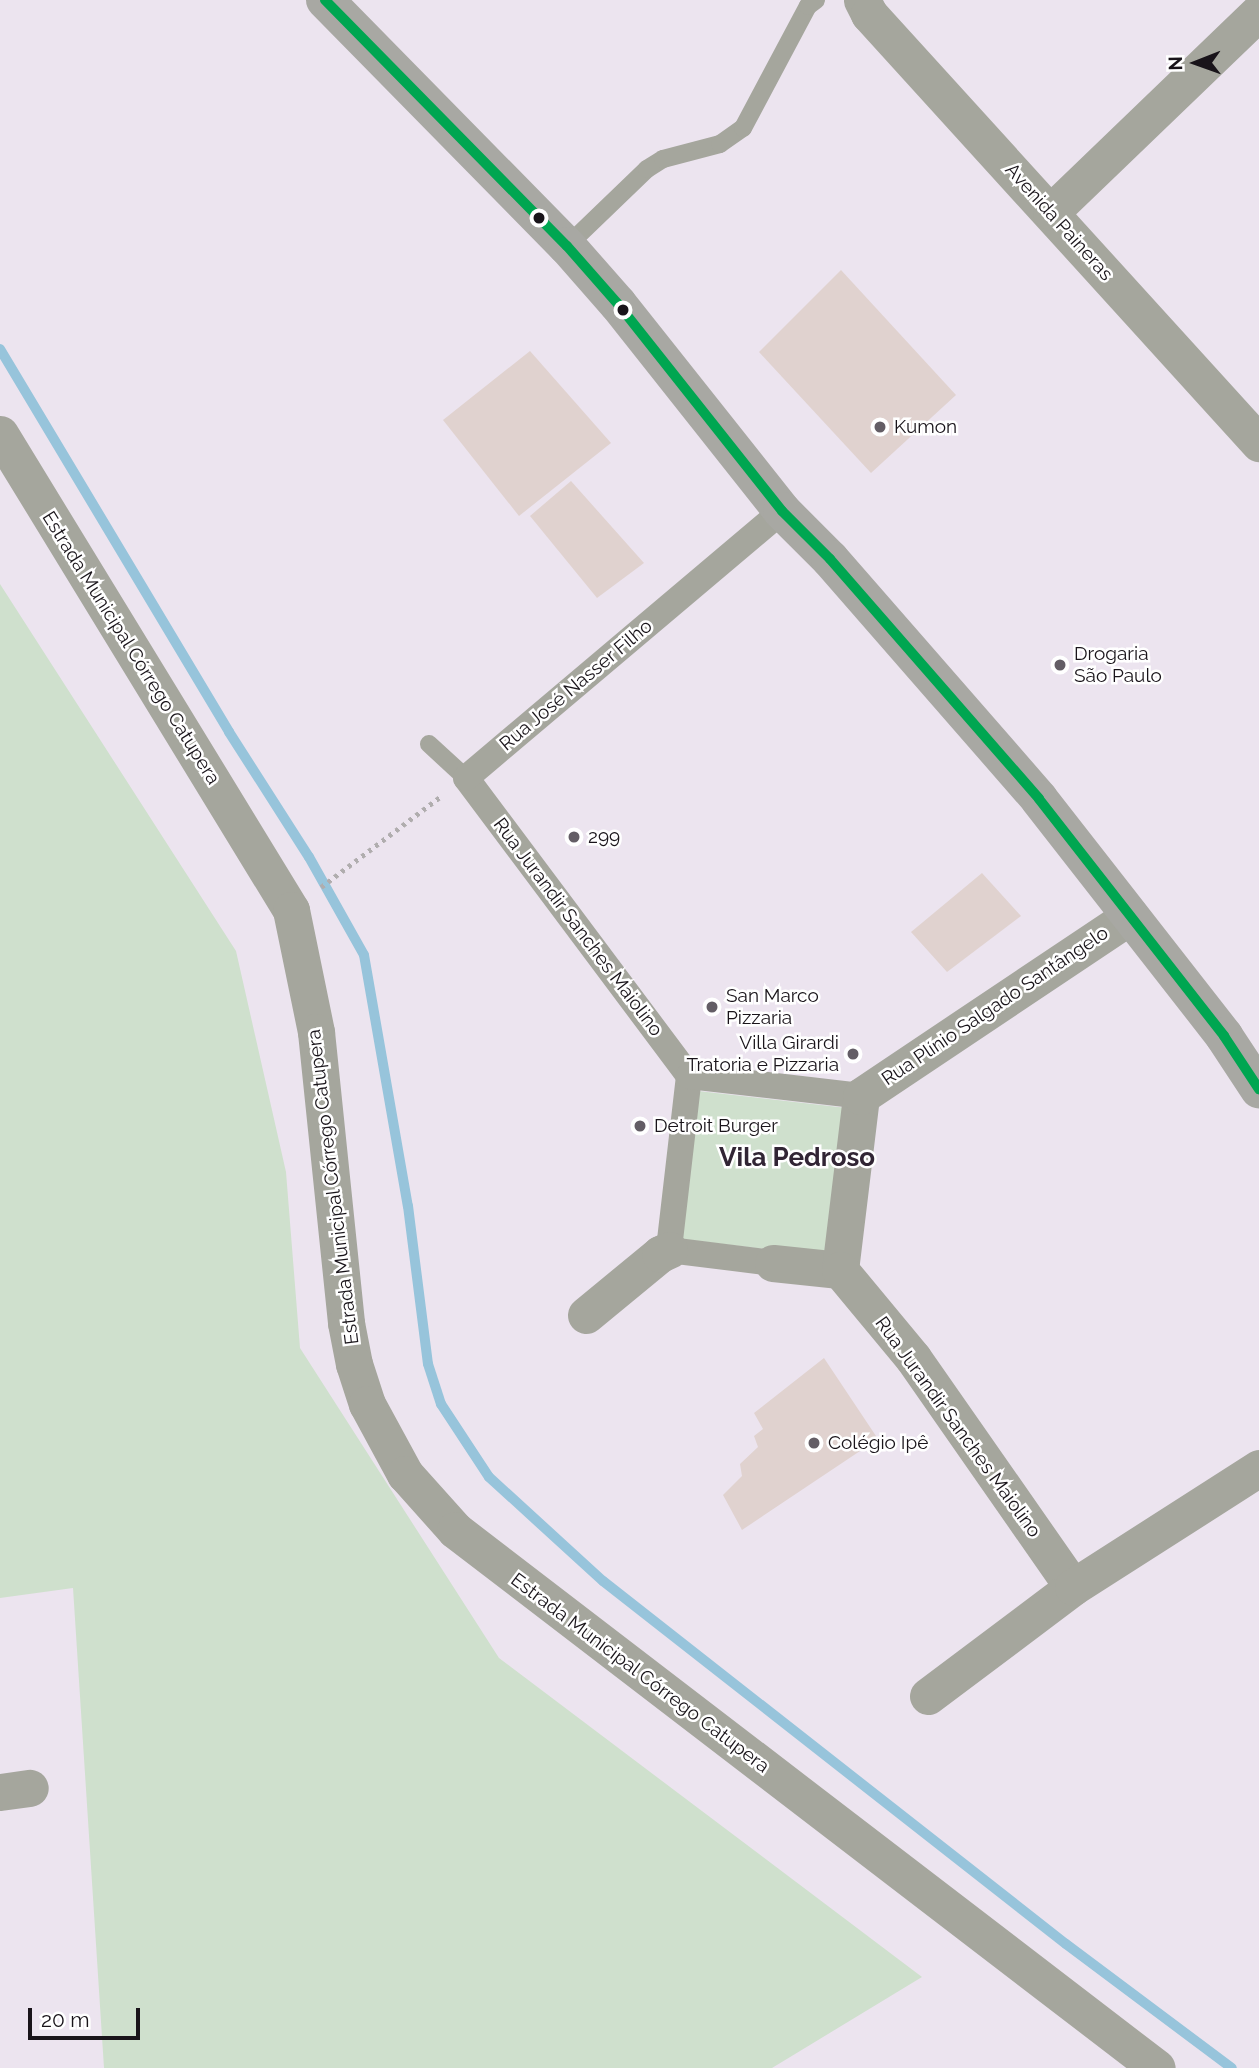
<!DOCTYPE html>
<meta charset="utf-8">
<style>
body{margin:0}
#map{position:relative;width:1259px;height:2068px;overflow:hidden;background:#ece4ef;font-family:Raleway,sans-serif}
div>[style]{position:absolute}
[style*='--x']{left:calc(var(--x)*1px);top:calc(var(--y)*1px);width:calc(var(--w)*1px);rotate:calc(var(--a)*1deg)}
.green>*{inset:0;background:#cfe0cd}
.stream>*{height:10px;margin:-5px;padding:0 5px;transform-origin:5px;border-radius:5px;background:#97c4db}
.building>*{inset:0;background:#e0d2cf}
.path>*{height:4.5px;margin-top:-2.25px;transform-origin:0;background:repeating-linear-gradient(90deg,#b0adae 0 3.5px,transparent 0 8.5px)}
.service>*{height:18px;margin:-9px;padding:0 9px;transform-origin:9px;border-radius:9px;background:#a5a69d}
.pedestrian>*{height:26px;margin:-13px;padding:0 13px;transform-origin:13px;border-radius:13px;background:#a5a69d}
.minor>*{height:37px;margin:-18.5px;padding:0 18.5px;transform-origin:18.5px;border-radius:18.5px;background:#a5a69d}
.primary>*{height:38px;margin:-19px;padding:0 19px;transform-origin:19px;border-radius:19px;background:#a8a8a3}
.bus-1>*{height:10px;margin:-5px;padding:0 5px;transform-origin:5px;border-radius:5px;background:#00a651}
.dots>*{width:19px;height:19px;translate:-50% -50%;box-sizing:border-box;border:4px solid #fff;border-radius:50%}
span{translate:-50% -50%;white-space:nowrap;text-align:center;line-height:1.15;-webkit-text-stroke:5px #fff;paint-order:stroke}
.street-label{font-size:19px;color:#19141a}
.poi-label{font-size:19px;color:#19141a}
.left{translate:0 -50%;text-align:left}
.right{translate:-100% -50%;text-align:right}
.district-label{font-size:26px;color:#312534;font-weight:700}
.north{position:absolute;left:1161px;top:28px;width:70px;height:70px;-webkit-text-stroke:5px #fff;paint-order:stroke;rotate:269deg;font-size:19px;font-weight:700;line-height:28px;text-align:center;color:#19141a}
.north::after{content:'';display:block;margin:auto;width:24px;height:32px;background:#19141a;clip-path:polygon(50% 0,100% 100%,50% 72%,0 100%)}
.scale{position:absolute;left:28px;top:2008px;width:112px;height:32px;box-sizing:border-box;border:4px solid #19141a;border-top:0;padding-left:9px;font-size:21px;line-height:24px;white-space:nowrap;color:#19141a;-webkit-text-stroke:5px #fff;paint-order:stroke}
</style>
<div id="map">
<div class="green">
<i style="clip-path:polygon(0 584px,236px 951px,286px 1172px,300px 1348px,499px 1658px,922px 1977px,772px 2068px,104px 2068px,73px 1588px,0 1598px)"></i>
<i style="clip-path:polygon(698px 1091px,847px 1108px,830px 1257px,681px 1239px)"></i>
</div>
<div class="stream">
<i style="--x:0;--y:349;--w:446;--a:59.1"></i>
<i style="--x:229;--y:732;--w:148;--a:57.4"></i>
<i style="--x:309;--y:857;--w:112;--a:60.7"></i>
<i style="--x:364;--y:955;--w:255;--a:80.1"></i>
<i style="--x:408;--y:1206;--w:159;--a:82.8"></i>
<i style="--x:428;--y:1364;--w:42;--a:72"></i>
<i style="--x:441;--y:1404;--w:87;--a:56.7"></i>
<i style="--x:489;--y:1477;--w:154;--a:42.4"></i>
<i style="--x:603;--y:1581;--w:588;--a:38.1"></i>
<i style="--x:1066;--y:1944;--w:207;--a:36.8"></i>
</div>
<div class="building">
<i style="clip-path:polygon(841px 270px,956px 395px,871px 473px,759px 352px)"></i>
<i style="clip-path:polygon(530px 351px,611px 443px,519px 516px,443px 420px)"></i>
<i style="clip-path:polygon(571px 481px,644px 563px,597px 598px,530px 516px)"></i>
<i style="clip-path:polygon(982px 873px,1021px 916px,947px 972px,911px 932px)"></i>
<i style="clip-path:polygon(824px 1358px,878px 1439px,742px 1530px,723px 1495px,742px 1476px,740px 1464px,758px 1447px,754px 1436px,763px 1429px,754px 1413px)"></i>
</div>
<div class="path">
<i style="--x:321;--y:887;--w:149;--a:-37.1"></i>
</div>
<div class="service">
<i style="--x:567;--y:246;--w:111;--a:-43.9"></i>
<i style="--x:647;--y:169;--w:19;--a:-32"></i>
<i style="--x:663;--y:159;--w:59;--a:-14.7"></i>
<i style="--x:720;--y:144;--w:28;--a:-35"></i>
<i style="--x:743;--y:128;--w:138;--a:-62"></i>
<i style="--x:808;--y:6;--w:10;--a:-37"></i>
<i style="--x:429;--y:744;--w:50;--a:42.6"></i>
</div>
<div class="pedestrian">
<i style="--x:689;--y:1076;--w:372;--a:-126.8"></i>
<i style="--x:466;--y:778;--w:414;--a:-40.2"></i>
<i style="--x:689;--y:1076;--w:175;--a:96.6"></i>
<i style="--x:669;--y:1250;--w:105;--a:7.1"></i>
<i style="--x:689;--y:1076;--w:173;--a:6.6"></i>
</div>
<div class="minor">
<i style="--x:862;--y:0;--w:16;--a:63"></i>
<i style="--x:869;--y:14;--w:580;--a:47.73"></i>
<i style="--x:1051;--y:212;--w:289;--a:-43.9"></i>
<i style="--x:0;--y:434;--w:558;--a:58.56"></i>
<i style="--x:291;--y:910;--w:125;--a:78.4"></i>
<i style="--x:316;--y:1032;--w:293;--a:84.1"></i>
<i style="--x:346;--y:1323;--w:42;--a:79"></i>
<i style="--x:354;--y:1364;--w:42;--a:72"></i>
<i style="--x:367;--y:1404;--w:80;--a:61.5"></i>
<i style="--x:405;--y:1474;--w:75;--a:48.2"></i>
<i style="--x:455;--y:1530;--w:884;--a:37.47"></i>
<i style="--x:773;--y:1263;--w:67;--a:6"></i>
<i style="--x:840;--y:1270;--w:175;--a:-83.1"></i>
<i style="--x:861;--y:1096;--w:324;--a:-33.8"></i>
<i style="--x:840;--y:1270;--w:114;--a:50.3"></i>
<i style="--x:913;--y:1358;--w:279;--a:55.1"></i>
<i style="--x:586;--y:1315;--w:96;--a:-39.5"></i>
<i style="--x:660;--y:1254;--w:10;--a:-24"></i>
<i style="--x:928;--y:1696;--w:181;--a:-36.9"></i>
<i style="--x:1073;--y:1587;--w:221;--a:-32.6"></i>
<i style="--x:0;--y:1792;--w:30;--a:-8"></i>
</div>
<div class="primary">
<i style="--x:325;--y:0;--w:345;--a:45.5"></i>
<i style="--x:567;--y:246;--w:77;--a:48.7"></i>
<i style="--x:618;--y:304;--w:264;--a:51.6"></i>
<i style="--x:782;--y:511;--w:68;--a:45"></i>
<i style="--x:830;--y:559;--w:318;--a:48.9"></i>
<i style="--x:1039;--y:799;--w:301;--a:52"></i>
<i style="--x:1224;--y:1036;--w:64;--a:56.6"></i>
</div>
<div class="bus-1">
<i style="--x:325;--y:0;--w:345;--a:45.5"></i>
<i style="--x:567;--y:246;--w:77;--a:48.7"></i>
<i style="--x:618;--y:304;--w:264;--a:51.6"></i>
<i style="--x:782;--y:511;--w:68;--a:45"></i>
<i style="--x:830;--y:559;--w:318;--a:48.9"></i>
<i style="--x:1039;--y:799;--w:301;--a:52"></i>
<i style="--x:1224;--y:1036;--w:64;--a:56.6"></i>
</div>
<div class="dots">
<i style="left:539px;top:218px;background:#19141a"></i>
<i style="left:623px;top:310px;background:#19141a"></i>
<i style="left:880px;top:427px;background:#635d65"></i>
<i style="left:1060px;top:665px;background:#635d65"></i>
<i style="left:574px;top:837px;background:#635d65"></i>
<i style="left:712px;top:1007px;background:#635d65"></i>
<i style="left:853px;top:1054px;background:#635d65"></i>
<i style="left:640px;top:1126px;background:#635d65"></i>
<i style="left:814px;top:1443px;background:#635d65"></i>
</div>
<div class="street-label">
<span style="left:1059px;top:222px;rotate:48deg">Avenida Paineras</span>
<span style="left:131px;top:648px;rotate:58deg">Estrada Municipal Córrego Catupera</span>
<span style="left:576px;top:685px;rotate:-40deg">Rua José Nasser Filho</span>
<span style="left:578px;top:927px;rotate:53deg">Rua Jurandir Sanches Maiolino</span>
<span style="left:995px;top:1006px;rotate:-34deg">Rua Plínio Salgado Santângelo</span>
<span style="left:333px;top:1187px;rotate:-97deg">Estrada Municipal Córrego Catupera</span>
<span style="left:958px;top:1427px;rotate:54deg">Rua Jurandir Sanches Maiolino</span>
<span style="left:640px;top:1673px;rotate:37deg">Estrada Municipal Córrego Catupera</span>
</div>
<div class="poi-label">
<span class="left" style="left:894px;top:427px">Kumon</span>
<span class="left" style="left:1074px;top:665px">Drogaria<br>São Paulo</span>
<span class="left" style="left:588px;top:837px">299</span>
<span class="left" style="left:726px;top:1007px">San Marco<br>Pizzaria</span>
<span class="right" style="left:839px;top:1054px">Villa Girardi<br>Tratoria e Pizzaria</span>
<span class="left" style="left:654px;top:1126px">Detroit Burger</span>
<span class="left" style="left:828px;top:1443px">Colégio Ipê</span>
</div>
<div class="district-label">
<span style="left:797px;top:1158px">Vila Pedroso</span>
</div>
<div class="north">N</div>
<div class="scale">20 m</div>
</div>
